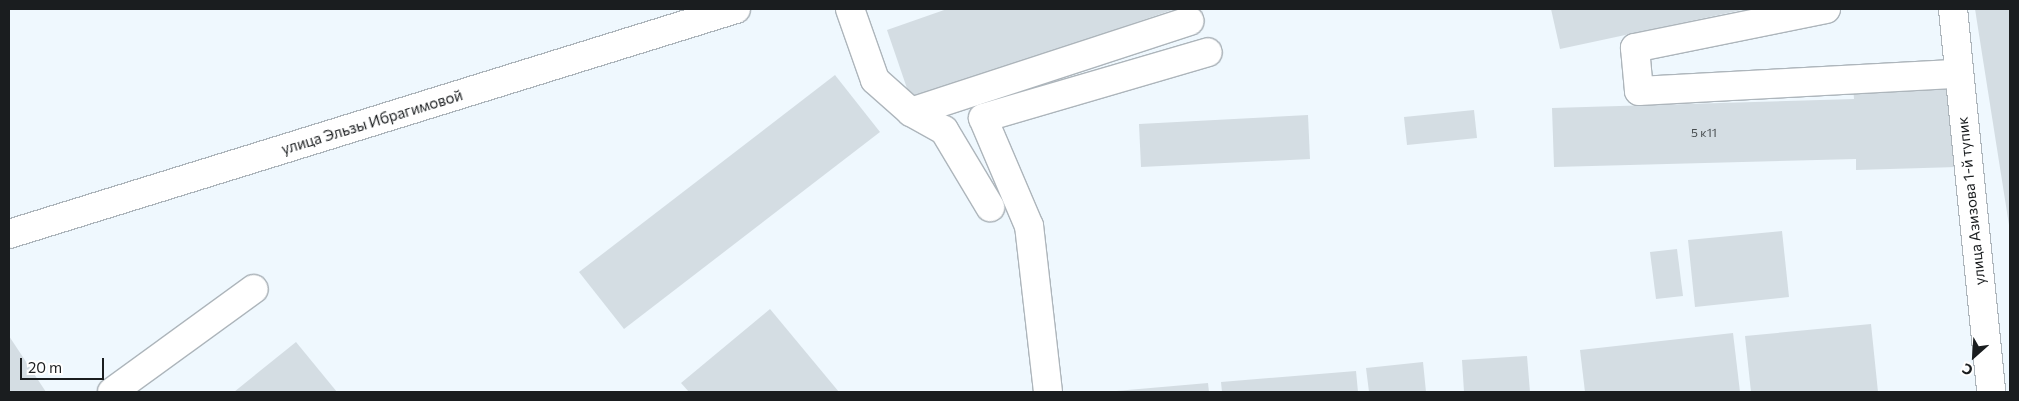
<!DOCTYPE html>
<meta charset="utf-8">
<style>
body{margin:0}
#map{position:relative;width:2019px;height:401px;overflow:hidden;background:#eff8fe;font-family:Commissioner,sans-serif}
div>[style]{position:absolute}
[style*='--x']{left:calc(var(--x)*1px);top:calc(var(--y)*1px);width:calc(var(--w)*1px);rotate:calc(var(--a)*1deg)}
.building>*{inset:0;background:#d4dde3}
.roads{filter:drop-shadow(1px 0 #adb5bb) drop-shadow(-1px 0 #adb5bb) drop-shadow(0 1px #adb5bb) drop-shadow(0 -1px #adb5bb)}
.minor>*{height:28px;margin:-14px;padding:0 14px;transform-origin:14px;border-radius:14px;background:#fff}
span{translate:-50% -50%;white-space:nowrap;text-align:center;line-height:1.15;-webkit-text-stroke:4px #fff;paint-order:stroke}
.number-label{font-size:12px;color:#484d50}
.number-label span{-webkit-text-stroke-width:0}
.street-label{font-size:15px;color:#1a1d1f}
.frame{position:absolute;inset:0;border:10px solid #1a1d1f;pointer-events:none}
.north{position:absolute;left:1949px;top:331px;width:50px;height:50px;-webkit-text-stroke:4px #fff;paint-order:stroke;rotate:206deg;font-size:14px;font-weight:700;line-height:20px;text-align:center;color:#1a1d1f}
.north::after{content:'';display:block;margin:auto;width:18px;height:22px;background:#1a1d1f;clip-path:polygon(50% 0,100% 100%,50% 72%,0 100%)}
.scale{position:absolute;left:20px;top:358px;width:84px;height:22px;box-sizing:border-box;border:2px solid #1a1d1f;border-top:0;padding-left:6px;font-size:15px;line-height:18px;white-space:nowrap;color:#1a1d1f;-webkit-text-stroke:4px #fff;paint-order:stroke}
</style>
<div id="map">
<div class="building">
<i style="clip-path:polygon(947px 9px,1175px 9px,911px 100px,887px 30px)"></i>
<i style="clip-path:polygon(1551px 9px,1742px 9px,1742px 10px,1560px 49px)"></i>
<i style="clip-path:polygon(1975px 9px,2010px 9px,2010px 225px,2009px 225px)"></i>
<i style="clip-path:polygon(835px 75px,880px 132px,624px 329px,579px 272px)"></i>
<i style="clip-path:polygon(1955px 82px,1957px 167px,1856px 170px,1856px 159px,1554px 167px,1552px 108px,1854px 99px,1853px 85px)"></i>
<i style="clip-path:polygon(1474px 110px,1477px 138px,1407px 145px,1404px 117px)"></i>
<i style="clip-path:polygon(1308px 115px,1310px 159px,1141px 167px,1139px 124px)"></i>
<i style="clip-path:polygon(1782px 231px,1789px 297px,1695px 307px,1688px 240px)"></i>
<i style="clip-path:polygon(1677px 249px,1683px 296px,1656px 299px,1650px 252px)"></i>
<i style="clip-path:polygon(770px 309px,839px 392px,689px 392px,681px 383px)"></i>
<i style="clip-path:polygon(1871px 324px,1878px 392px,1751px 392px,1745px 336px)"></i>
<i style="clip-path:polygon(1733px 333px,1740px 392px,1585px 392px,1580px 350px)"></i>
<i style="clip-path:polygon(9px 336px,46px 392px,9px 392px)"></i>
<i style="clip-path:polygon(296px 342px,337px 392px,234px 392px)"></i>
<i style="clip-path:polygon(1527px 356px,1530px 392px,1464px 392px,1462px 360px)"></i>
<i style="clip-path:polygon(1423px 362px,1426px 392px,1369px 392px,1366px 368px)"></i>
<i style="clip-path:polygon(1356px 371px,1358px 392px,1222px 392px,1221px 382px)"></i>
<i style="clip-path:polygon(1208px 383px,1209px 392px,1116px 392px,1116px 391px)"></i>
</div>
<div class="roads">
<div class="minor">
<i style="--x:850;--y:9;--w:75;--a:70.6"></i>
<i style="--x:875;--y:80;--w:48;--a:41.6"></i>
<i style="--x:911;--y:112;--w:38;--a:29"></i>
<i style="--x:944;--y:130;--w:90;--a:59.1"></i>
<i style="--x:1826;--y:9;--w:195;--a:168.5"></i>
<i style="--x:1635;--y:48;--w:43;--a:84.7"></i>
<i style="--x:1639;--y:91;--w:319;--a:-3.1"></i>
<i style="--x:1953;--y:9;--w:385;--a:84.3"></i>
<i style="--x:911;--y:112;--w:293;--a:-18.1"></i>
<i style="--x:9;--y:234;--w:761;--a:-17.2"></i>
<i style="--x:112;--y:392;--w:175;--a:-36"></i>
<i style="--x:1048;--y:392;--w:167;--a:-96.5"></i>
<i style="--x:1029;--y:226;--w:117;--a:-113.1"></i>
<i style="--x:983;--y:118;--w:234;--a:-16.3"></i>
</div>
</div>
<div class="number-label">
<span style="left:1704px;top:133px">5 к11</span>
</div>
<div class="street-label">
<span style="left:372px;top:122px;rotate:-17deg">улица Эльзы Ибрагимовой</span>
<span style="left:1971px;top:201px;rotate:-96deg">улица Азизова 1-й тупик</span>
</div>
<div class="frame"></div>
<div class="north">С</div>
<div class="scale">20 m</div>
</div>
